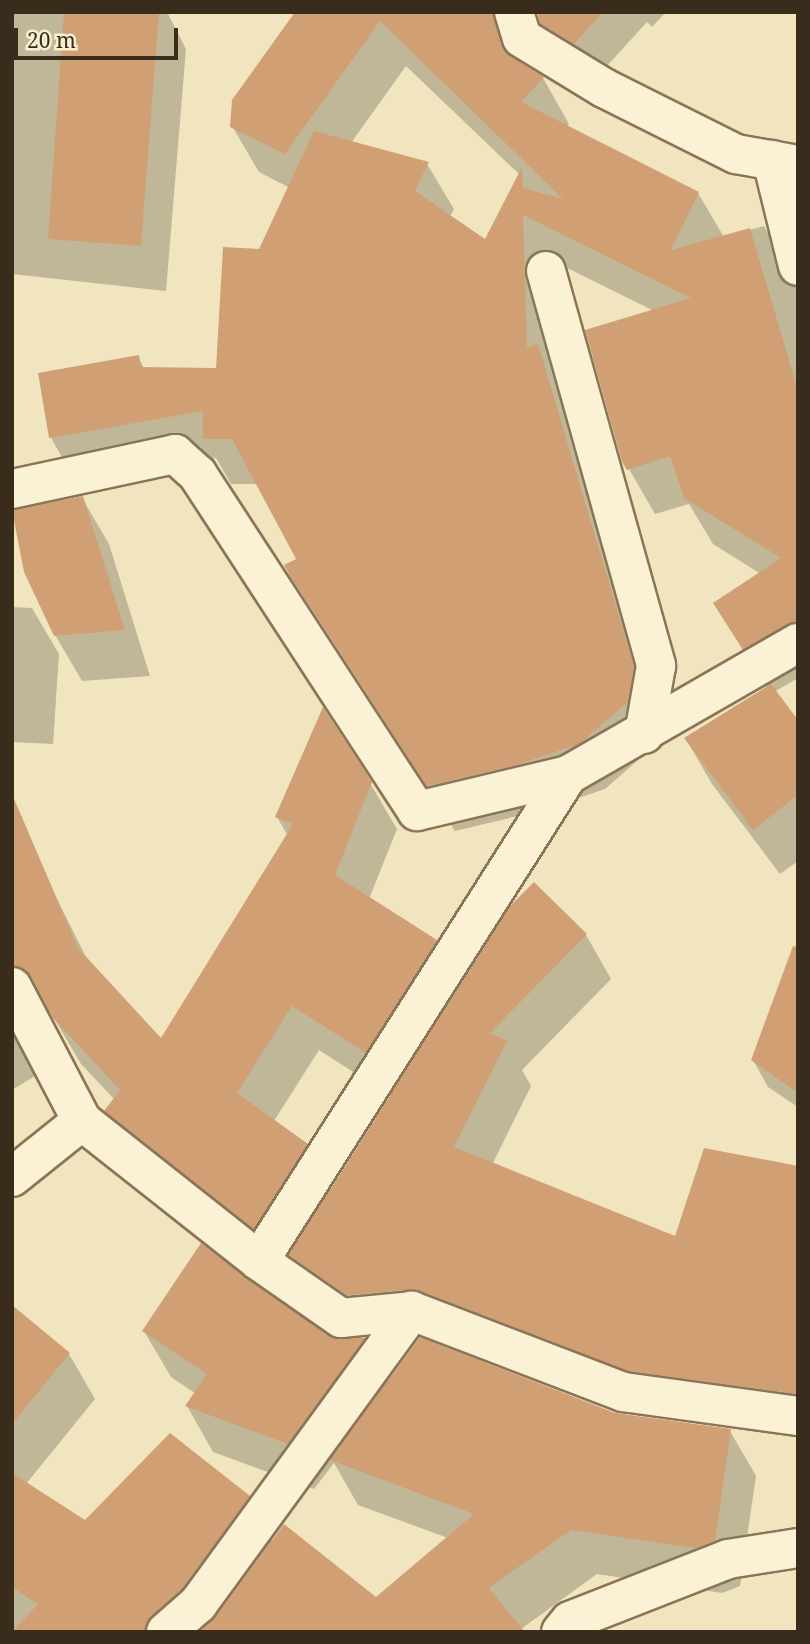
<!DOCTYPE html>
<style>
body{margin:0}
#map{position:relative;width:810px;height:1644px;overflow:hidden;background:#f1e5c0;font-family:"Noto Serif",serif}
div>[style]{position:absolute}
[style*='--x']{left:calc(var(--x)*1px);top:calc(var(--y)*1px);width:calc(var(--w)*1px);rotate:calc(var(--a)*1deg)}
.shadow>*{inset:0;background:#0003}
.building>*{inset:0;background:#d19f74}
.roads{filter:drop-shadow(2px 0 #8b7557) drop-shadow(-2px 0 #8b7557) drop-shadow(0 2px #8b7557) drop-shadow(0 -2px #8b7557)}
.minor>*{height:38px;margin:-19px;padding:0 19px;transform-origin:19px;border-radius:19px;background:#fbf1d4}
span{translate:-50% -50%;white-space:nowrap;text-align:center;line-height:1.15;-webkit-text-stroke:5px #f8eed0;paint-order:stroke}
.frame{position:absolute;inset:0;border:14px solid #3a2c1c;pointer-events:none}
.scale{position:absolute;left:14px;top:28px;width:164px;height:32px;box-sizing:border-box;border:4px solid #3a2c1c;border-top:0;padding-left:9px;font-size:21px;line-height:24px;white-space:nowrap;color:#3a2c1c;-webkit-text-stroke:5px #f8eed0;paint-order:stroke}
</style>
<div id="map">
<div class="shadow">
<i style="clip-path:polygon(12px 12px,167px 12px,186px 49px,166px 291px,12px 274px)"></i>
<i style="clip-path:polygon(evenodd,297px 12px,512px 12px,520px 65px,543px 78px,569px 124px,566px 127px,698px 193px,724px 237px,764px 226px,791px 271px,798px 287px,798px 678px,774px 692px,798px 723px,798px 861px,780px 874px,712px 784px,686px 739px,767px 688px,715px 603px,761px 574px,713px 544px,689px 504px,655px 514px,629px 469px,654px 311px,549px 259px,551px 370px,564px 392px,659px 714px,653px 747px,605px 789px,543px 810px,455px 831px,291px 575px,298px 559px,258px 484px,231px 484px,216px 458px,77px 483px,51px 438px,138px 357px,144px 368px,217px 369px,260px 251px,290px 188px,259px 172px,232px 126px,297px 12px,406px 66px,520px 175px,486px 241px,450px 217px,454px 209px,427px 164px,351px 143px,406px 66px)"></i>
<i style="clip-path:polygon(537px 12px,666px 12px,652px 27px,647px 22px,595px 79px,563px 60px)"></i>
<i style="clip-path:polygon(82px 498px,109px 544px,150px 676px,82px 681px,55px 635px)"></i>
<i style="clip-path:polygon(12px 607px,32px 608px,59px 654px,53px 744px,12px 742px)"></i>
<i style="clip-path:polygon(evenodd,370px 783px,397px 829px,369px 899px,436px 941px,462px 986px,534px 884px,586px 935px,611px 979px,522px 1070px,531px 1086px,493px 1163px,676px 1238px,798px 1167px,798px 1433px,441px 1332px,373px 1338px,316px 1299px,291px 1256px,280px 1273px,133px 1156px,106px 1111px,115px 1100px,81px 1064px,51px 1013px,27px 1013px,15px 1032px,35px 1076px,12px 1090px,12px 881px,43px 871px,89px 963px,161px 1040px,288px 836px,277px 817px,370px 783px,319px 1050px,392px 1097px,332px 1190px,306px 1145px,274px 1121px,319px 1050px)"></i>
<i style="clip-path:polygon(798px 1020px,798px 1107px,768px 1087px,753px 1060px)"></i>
<i style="clip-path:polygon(12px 1307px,69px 1354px,95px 1399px,26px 1484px,85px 1522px,248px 1498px,273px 1541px,376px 1599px,448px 1538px,358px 1505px,334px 1463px,314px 1489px,213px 1452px,187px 1406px,196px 1394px,171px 1377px,144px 1331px,364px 1339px,389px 1382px,730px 1431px,756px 1476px,740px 1586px,722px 1593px,597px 1574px,521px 1629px,523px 1632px,12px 1632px)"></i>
</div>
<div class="building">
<i style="clip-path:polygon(64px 12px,159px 12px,141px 246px,48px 239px)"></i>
<i style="clip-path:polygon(295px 12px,493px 12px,501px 44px,510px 56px,544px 77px,521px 102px,699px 192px,671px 250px,750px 228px,798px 391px,798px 621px,743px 650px,713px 603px,781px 558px,684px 498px,670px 456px,627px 470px,622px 462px,585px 330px,691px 298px,523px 215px,527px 348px,538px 344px,634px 667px,628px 702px,579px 744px,516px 765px,427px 786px,290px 576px,284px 565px,296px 559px,232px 439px,203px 439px,203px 411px,49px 438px,38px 373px,139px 355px,141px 367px,216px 368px,223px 247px,259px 249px,314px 131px,429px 162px,415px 191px,485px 239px,522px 167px,523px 188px,563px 199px,380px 21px,285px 154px,230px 127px,232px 100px)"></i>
<i style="clip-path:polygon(537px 12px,603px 12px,574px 44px,540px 24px)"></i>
<i style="clip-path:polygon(83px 496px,125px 630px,54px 636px,24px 572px,12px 510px)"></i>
<i style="clip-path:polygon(771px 684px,798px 720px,798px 795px,753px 830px,684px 738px)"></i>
<i style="clip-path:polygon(323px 707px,372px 782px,335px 875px,437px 940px,366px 1053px,292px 1006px,237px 1093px,308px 1144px,254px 1229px,104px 1111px,120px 1090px,53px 1018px,31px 976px,12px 965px,12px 794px,78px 948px,161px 1038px,293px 824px,275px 817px)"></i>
<i style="clip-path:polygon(534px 882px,587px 934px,490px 1033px,507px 1041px,454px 1147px,675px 1236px,704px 1148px,798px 1166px,798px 1394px,628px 1371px,415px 1289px,347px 1295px,289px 1255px,511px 905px)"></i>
<i style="clip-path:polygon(793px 946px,798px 947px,798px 1093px,751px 1060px)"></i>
<i style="clip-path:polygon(201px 1243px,329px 1336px,366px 1338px,288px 1444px,185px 1406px,207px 1374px,142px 1331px)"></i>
<i style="clip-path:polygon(12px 1305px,70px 1353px,12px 1424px)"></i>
<i style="clip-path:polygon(420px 1337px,615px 1413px,731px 1429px,715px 1541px,695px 1548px,571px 1530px,489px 1588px,525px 1632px,200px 1632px,216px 1617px,284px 1524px,376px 1597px,474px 1514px,330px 1460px)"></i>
<i style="clip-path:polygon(170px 1433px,250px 1496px,182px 1589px,152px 1616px,145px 1632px,12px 1632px,38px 1604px,12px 1587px,12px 1473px,85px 1520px)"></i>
</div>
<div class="roads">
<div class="minor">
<i style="--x:514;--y:12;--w:27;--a:73"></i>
<i style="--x:522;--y:38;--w:96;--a:31.4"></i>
<i style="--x:604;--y:88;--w:148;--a:26.6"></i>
<i style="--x:736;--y:154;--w:63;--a:10.1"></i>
<i style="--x:772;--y:160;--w:109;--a:76.2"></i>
<i style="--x:546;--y:271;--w:410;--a:74.4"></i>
<i style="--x:656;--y:666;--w:69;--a:100"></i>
<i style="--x:12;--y:489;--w:167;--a:-12.1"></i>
<i style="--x:175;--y:454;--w:31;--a:42"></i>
<i style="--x:198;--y:475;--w:401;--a:56.9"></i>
<i style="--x:417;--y:811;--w:155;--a:-13.4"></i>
<i style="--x:568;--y:775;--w:265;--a:-29.9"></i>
<i style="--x:12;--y:987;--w:151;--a:62.4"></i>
<i style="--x:82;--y:1121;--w:226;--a:38.3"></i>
<i style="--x:259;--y:1261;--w:100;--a:34.8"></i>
<i style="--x:341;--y:1318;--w:71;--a:-5.6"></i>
<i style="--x:412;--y:1311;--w:226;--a:21"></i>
<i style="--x:623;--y:1392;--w:177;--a:7.8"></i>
<i style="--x:12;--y:1177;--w:90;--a:-38.7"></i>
<i style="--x:259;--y:1261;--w:576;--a:-57.55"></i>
<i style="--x:166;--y:1632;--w:43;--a:-41.2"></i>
<i style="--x:198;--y:1604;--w:363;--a:-53.9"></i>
<i style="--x:561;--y:1632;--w:14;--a:-51"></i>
<i style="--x:570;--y:1621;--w:170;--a:-21.4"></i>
<i style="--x:728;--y:1559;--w:71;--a:-8.9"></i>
</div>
</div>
<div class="frame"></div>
<div class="scale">20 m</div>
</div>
